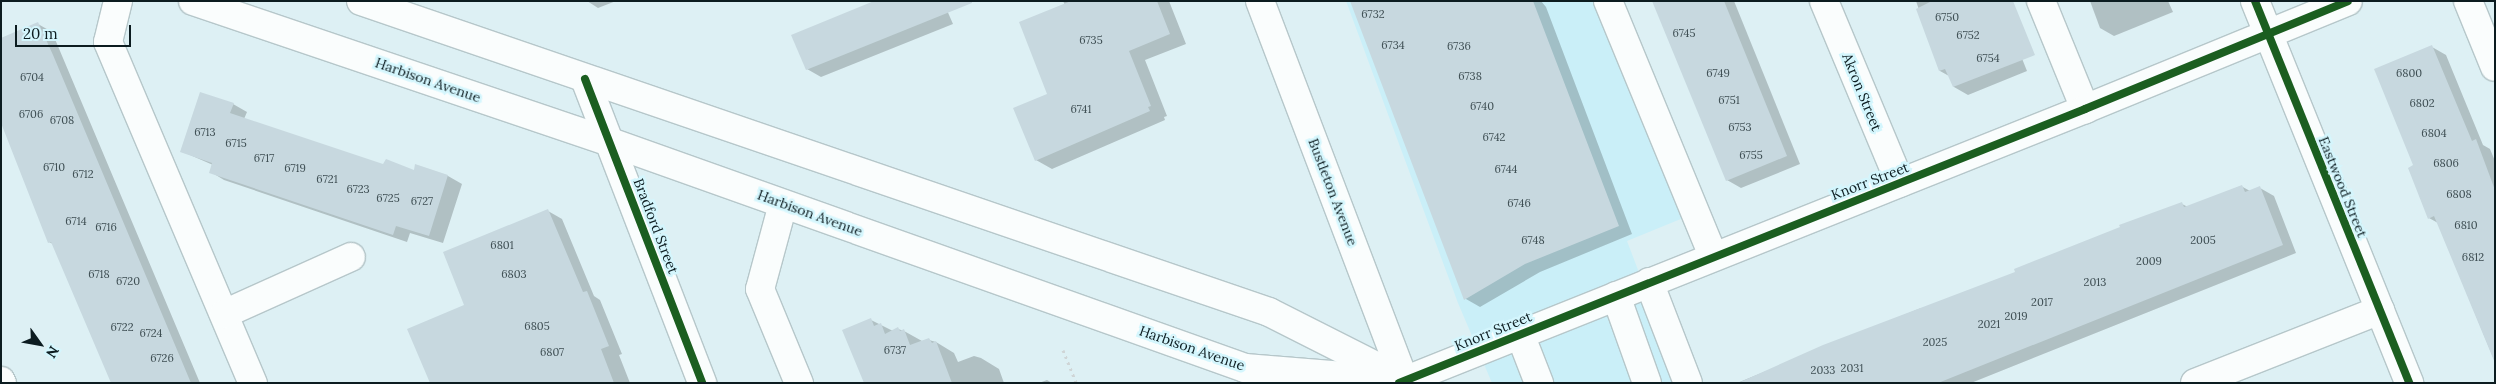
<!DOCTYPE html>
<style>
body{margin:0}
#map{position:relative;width:2496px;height:384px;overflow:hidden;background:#ddf0f4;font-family:Lora,serif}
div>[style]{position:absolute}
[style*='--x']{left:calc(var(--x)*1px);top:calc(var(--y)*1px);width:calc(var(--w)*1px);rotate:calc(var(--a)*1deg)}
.built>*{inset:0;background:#caeff8}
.shadow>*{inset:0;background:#0003}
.building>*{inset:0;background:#c7d8df}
.path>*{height:3px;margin-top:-1.5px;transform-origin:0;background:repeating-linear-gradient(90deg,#cfd5d6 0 2.5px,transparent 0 6.5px)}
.roads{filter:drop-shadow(1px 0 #b6c7ca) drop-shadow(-1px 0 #b6c7ca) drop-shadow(0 1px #b6c7ca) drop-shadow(0 -1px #b6c7ca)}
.minor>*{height:28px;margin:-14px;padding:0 14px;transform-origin:14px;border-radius:14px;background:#fafdfd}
.major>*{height:28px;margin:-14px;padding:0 14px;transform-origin:14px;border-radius:14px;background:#fafdfd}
.cycleway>*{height:8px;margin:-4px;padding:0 4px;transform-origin:4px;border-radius:4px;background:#1b5e20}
span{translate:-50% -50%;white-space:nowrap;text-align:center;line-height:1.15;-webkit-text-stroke:5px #d4f6fd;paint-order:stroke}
.number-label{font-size:11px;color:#3e4e53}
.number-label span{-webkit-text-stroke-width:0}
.street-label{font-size:14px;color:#0c1c20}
.frame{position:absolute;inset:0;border:2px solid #0c1c20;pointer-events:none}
.north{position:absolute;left:15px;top:319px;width:50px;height:50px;-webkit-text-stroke:4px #d4f6fd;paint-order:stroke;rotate:122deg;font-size:14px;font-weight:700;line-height:20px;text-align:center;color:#0c1c20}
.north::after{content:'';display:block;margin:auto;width:18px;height:22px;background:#0c1c20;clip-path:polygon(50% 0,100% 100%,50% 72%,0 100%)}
.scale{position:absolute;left:15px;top:25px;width:116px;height:22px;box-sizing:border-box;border:2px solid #0c1c20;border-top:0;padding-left:6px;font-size:15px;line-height:18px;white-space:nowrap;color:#0c1c20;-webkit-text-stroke:4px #d4f6fd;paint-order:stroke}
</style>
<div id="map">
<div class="built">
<i style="clip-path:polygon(1346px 1px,1597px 1px,1688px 216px,1627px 241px,1681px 383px,1492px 383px,1458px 303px)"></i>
</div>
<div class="shadow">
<i style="clip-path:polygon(587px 1px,616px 1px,598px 8px)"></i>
<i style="clip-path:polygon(943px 1px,953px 24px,821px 77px,807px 69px)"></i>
<i style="clip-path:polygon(1063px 1px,1169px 1px,1186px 44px,1145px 60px,1167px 116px,1164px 117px,1165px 120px,1052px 169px,1036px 160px,1065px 5px)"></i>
<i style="clip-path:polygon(1352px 1px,1541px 1px,1546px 7px,1632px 234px,1540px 272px,1480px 307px,1466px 299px)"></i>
<i style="clip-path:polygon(1654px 1px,1734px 1px,1800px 164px,1741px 188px,1727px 180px)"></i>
<i style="clip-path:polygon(1916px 1px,1999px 1px,2027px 71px,1968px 95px,1954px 87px,1949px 76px,1940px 71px)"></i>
<i style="clip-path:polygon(2090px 1px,2168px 1px,2173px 12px,2114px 36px,2100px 28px)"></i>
<i style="clip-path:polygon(38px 24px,52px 32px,200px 383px,112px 383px,53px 244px,49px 242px)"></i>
<i style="clip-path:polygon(2432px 47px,2446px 55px,2483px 145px,2490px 149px,2495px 161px,2495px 362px,2438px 223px,2429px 218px,2415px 166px)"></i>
<i style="clip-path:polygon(233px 104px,247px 112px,244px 119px,383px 165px,415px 172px,416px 166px,448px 176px,462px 184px,443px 243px,410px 233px,407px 242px,224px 180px,211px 172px,213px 165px,181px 151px)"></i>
<i style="clip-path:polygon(2241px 186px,2250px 191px,2260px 188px,2274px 196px,2296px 253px,1971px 383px,1737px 383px,1921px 308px,1923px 309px,2017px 273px,2182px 204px,2188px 207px)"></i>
<i style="clip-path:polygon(548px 211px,562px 219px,594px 296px,600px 300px,622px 354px,619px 355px,630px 383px,524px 383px,466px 305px)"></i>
<i style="clip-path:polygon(871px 320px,893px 331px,898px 329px,904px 331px,922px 341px,929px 340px,936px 342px,954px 353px,958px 362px,974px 356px,981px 358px,999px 369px,1004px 383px,865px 383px)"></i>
<i style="clip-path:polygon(1047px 380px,1052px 383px,1039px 383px)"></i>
</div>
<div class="building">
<i style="clip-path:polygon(874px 1px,972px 1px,972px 3px,806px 70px,791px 35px)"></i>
<i style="clip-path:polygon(1071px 1px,1157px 1px,1170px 34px,1129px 51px,1151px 106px,1148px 107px,1150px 111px,1035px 161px,1013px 108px,1047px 94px,1019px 22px)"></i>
<i style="clip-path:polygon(1350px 1px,1533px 1px,1619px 226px,1525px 264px,1464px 300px)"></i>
<i style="clip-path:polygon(1652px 1px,1724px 1px,1787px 156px,1726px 181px)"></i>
<i style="clip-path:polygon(1932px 1px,2013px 1px,2035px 55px,1953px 87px,1945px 69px,1939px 71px,1916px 9px)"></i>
<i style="clip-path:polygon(38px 22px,53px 55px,191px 383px,111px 383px,51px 242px,48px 243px,1px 123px,1px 38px)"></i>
<i style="clip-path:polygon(2432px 45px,2472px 141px,2476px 139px,2495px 190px,2495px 363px,2434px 216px,2428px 219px,2408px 168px,2413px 165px,2374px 69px)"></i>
<i style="clip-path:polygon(200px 92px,234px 103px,230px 113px,383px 164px,386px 159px,414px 170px,415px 164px,448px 175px,429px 236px,396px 226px,393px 235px,209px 173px,212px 163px,180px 152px)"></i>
<i style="clip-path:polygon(2242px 185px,2245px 192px,2260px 186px,2283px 245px,1938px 383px,1738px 383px,1823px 345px,2015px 272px,2014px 269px,2120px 227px,2119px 225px,2182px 202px,2184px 207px)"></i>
<i style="clip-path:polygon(548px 209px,583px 292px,587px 291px,609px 346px,601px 349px,614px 383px,430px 383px,407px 329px,464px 305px,443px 252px)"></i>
<i style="clip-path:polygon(871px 318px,874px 326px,881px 323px,885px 334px,898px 327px,900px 331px,904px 329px,910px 345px,929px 338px,932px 343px,936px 341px,952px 383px,864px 383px,842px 330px)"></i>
</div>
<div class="path">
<i style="--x:1063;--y:350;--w:35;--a:68"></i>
</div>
<div class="roads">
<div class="minor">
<i style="--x:118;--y:1;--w:42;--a:103.7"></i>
<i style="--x:108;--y:42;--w:371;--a:67"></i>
<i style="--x:1608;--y:1;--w:276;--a:67.6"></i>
<i style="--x:1824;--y:1;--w:197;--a:67.3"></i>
<i style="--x:2041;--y:1;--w:117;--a:67.8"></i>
<i style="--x:2255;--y:1;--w:412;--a:68"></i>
<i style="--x:2468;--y:1;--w:71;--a:67.8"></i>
<i style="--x:585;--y:79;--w:326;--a:68.9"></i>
<i style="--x:783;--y:204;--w:88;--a:105.1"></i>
<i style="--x:760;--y:289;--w:102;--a:67.5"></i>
<i style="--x:1649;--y:282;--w:108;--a:68.9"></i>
<i style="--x:1616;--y:296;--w:92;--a:70.4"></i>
<i style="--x:224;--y:314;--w:139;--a:-24.2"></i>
<i style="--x:1520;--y:334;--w:53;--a:68.8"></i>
<i style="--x:1;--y:381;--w:2;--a:63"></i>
<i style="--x:1399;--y:383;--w:739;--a:-21.77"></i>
<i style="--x:2085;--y:109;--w:284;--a:-22.3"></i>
<i style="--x:2195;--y:383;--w:199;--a:-21.5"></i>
</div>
<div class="major">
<i style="--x:193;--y:1;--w:440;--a:18.7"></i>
<i style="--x:610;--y:142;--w:674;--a:19.59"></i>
<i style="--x:1245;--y:368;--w:161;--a:4.6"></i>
<i style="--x:361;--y:1;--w:960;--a:18.91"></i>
<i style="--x:1269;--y:312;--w:138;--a:26.8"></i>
<i style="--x:1260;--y:1;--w:409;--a:69.2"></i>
</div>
</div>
<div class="cycleway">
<i style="--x:2255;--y:1;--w:412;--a:68"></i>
<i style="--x:585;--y:79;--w:326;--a:68.9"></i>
<i style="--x:1399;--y:383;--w:739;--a:-21.77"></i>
<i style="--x:2085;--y:109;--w:284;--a:-22.3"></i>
</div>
<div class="number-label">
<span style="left:1373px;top:14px">6732</span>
<span style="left:1947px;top:17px">6750</span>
<span style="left:1684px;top:33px">6745</span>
<span style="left:1968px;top:35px">6752</span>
<span style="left:1091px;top:40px">6735</span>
<span style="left:1393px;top:45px">6734</span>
<span style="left:1459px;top:46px">6736</span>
<span style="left:1988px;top:58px">6754</span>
<span style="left:1718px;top:73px">6749</span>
<span style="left:2409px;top:73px">6800</span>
<span style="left:1470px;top:76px">6738</span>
<span style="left:32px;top:77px">6704</span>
<span style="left:1729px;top:100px">6751</span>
<span style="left:2422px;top:103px">6802</span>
<span style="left:1482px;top:106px">6740</span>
<span style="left:1081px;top:109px">6741</span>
<span style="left:31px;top:114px">6706</span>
<span style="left:62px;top:120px">6708</span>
<span style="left:1740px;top:127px">6753</span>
<span style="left:205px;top:132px">6713</span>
<span style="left:2434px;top:133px">6804</span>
<span style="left:1494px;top:137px">6742</span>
<span style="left:236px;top:143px">6715</span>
<span style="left:1751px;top:155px">6755</span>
<span style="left:264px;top:158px">6717</span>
<span style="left:2446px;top:163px">6806</span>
<span style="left:54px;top:167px">6710</span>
<span style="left:295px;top:168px">6719</span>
<span style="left:1506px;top:169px">6744</span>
<span style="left:83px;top:174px">6712</span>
<span style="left:327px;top:179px">6721</span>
<span style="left:358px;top:189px">6723</span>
<span style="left:2459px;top:194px">6808</span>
<span style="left:388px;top:198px">6725</span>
<span style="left:422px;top:201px">6727</span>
<span style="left:1519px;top:203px">6746</span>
<span style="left:76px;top:221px">6714</span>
<span style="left:2466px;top:225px">6810</span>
<span style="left:106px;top:227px">6716</span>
<span style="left:1533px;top:240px">6748</span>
<span style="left:2203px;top:240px">2005</span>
<span style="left:502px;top:245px">6801</span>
<span style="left:2473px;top:257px">6812</span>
<span style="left:2149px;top:261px">2009</span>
<span style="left:99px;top:274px">6718</span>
<span style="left:514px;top:274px">6803</span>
<span style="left:128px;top:281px">6720</span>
<span style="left:2095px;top:282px">2013</span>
<span style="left:2042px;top:302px">2017</span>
<span style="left:2016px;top:316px">2019</span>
<span style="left:1989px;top:324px">2021</span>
<span style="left:537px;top:326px">6805</span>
<span style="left:122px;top:327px">6722</span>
<span style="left:151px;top:333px">6724</span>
<span style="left:1935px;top:342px">2025</span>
<span style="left:895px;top:350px">6737</span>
<span style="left:552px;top:352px">6807</span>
<span style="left:162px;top:358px">6726</span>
<span style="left:1852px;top:368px">2031</span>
<span style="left:1823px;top:370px">2033</span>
</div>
<div class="street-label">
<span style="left:428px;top:80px;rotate:19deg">Harbison Avenue</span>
<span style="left:1862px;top:92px;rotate:68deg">Akron Street</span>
<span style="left:1870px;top:181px;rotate:-21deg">Knorr Street</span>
<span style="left:2343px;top:187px;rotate:68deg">Eastwood Street</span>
<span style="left:1333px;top:192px;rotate:69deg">Bustleton Avenue</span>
<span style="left:810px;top:213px;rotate:20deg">Harbison Avenue</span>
<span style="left:656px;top:226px;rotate:69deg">Bradford Street</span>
<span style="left:1493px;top:331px;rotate:-22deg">Knorr Street</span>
<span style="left:1192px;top:348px;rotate:19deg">Harbison Avenue</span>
</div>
<div class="frame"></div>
<div class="north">N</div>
<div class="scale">20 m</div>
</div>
